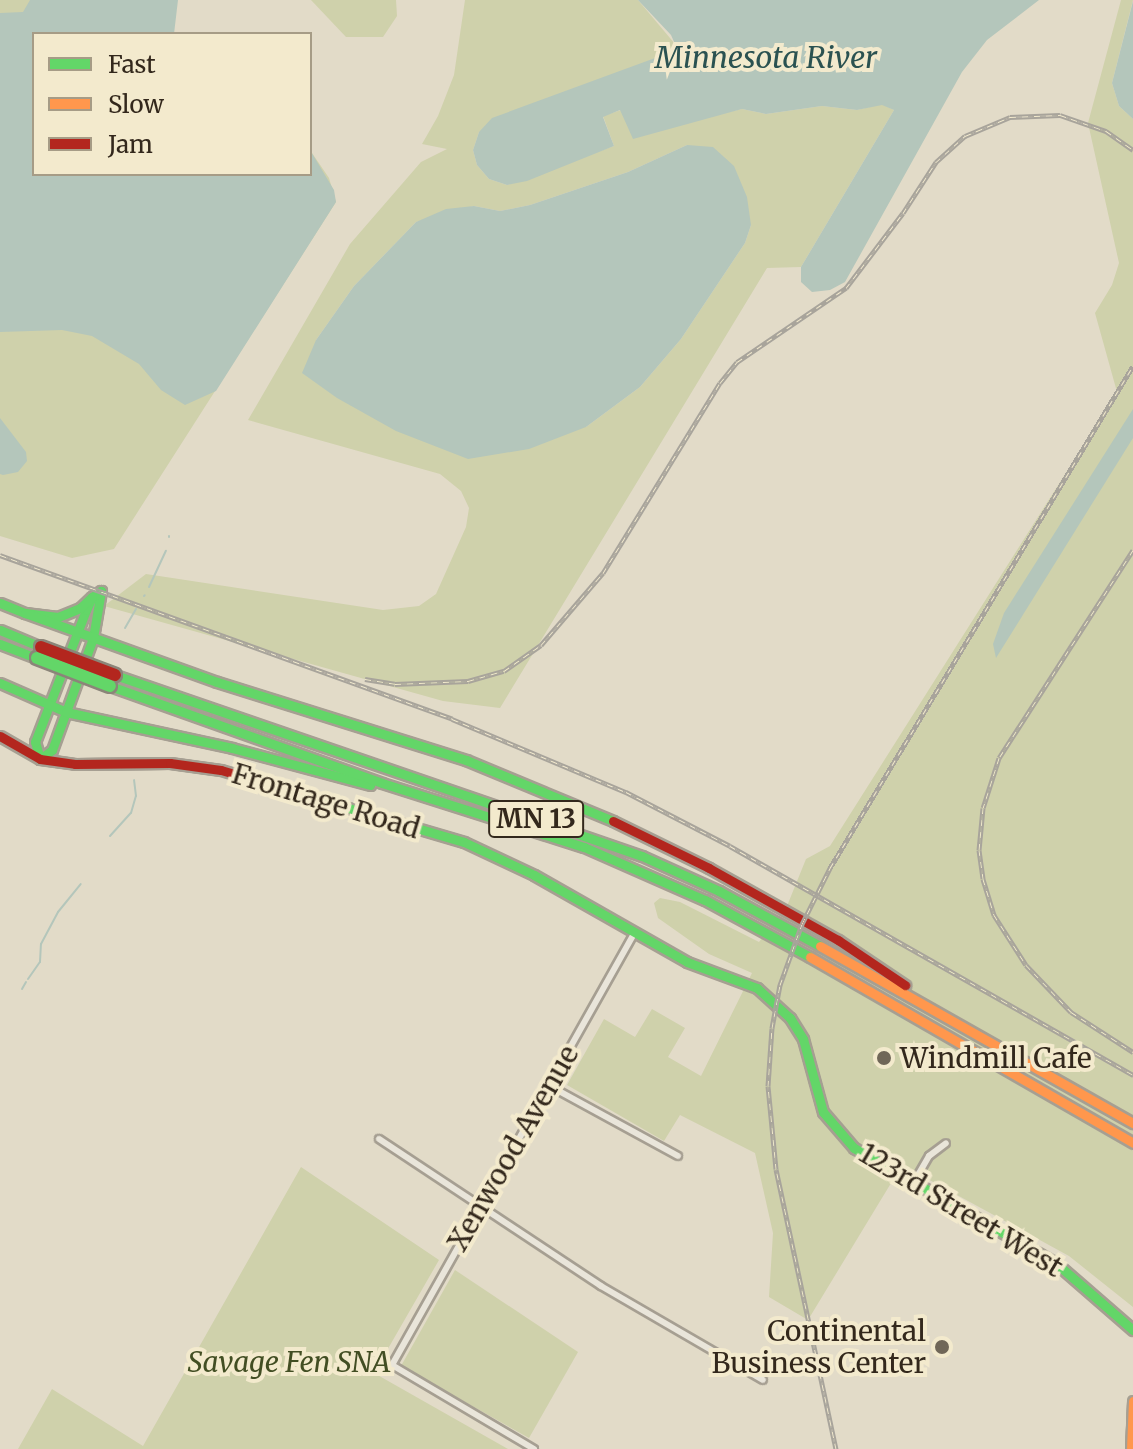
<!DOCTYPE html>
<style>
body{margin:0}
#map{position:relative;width:1133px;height:1449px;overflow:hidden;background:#e2dbc8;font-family:Merriweather,serif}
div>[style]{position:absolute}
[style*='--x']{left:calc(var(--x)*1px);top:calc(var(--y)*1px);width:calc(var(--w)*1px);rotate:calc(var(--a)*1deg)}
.green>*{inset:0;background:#cfd1ab}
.water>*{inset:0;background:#b4c6bb}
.stream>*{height:2px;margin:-1px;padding:0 1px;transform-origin:1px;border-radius:1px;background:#b4c6bb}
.roads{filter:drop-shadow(2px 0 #a69f92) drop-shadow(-2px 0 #a69f92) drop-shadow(0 2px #a69f92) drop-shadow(0 -2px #a69f92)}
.street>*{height:6px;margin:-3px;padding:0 3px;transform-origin:3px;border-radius:3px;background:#e9e5da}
.fast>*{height:9px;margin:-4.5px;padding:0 4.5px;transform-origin:4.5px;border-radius:4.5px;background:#63d668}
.slow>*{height:9px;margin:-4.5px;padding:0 4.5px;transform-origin:4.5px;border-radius:4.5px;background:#ff974d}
.jam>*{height:9px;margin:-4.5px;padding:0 4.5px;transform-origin:4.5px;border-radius:4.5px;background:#b3261e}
.rail>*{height:5px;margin-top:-2.5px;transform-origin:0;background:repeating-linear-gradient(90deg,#f3eacd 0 6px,#a8a49b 0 12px);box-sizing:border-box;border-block:2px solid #a8a49b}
.bridges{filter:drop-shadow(2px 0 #8b8579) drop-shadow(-2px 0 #8b8579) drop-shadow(0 2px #8b8579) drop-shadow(0 -2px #8b8579)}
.fast-bridge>*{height:12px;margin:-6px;padding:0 6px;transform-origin:6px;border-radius:6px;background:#63d668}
.jam-bridge>*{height:12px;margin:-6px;padding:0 6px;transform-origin:6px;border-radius:6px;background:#b3261e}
.dots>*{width:22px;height:22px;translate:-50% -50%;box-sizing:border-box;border:4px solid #f3eacd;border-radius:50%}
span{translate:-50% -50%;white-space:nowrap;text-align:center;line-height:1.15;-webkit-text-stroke:8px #f3eacd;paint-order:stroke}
.shield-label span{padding:2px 6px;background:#f3eacd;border:2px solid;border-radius:6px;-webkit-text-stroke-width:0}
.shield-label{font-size:26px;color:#33281c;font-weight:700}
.street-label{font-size:28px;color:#33281c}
.poi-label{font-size:28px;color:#33281c}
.left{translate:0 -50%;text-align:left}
.right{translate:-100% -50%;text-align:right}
.park-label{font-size:28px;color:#424e23;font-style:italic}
.water-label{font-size:30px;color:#2b5251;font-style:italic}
.legend{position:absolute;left:32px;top:32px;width:280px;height:144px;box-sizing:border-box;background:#f3eacd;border:2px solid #a69c86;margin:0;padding:10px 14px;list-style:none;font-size:24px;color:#33281c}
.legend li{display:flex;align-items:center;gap:16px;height:40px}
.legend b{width:40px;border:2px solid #a69c86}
</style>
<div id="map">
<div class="green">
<i style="clip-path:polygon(0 0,69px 0,34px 34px,34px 174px,310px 174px,310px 150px,329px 178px,336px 202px,114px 549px,72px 558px,0 536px)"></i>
<i style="clip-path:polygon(311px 0,396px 0,397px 16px,383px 37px,346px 37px)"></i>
<i style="clip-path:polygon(evenodd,465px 0,638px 0,675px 44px,666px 54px,479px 132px,473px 150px,477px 165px,489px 179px,507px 185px,614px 146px,603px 116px,621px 110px,719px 114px,742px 109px,766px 114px,822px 106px,857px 110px,882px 104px,894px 110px,801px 267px,767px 268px,500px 708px,443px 701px,104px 606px,146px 574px,383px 610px,419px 606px,436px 594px,466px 527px,469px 508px,461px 491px,440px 474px,248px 420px,350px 244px,421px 162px,447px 149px,422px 144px,438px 116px,454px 75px,465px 0,687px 145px,751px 225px,745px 243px,681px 339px,640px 387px,586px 427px,316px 340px,354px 286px,416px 222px,474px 206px,500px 211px,530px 205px,628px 172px,687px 145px)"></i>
<i style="clip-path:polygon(1121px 0,1133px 0,1112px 83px,1119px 106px,1133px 119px,1133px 1307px,1069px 1256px,902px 1165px,808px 1320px,769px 1297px,773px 1233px,755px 1153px,680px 1115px,664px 1141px,567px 1085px,604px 1019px,635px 1037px,652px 1009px,685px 1028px,668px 1057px,701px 1076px,752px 973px,709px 954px,658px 918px,654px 903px,660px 898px,680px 902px,759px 942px,787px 906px,806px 859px,830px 846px,1117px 392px,1095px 313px,1112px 285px,1119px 263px,1088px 123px)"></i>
<i style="clip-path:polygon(301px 1167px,439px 1260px,374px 1373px,508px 1449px,18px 1449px,52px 1389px,143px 1446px)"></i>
<i style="clip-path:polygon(455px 1270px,578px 1352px,529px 1438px,401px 1366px)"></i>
</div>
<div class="water">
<i style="clip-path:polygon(30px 0,178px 0,174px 34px,34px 34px,34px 174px,310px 174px,310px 150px,334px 190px,336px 202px,216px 391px,185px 405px,161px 390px,139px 364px,92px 336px,62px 330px,0 332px,0 13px,23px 12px)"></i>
<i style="clip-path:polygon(638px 0,1039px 0,987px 40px,962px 72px,845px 282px,830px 290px,812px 292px,801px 282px,801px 267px,894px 110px,882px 105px,857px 110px,822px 106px,766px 114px,742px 109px,633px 139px,620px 110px,603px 117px,614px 146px,527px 181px,507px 185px,489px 179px,477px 165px,473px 150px,479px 132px,492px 118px,666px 54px,675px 44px,671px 35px)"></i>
<i style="clip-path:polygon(1133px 1px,1133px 119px,1119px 106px,1112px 83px)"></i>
<i style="clip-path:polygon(687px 145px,713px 147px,734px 166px,747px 197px,751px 225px,745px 243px,681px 339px,640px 387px,586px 427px,529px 449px,468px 459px,396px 431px,337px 398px,302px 373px,316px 340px,354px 286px,416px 222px,446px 209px,474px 206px,500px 211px,530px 205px,628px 172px)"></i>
<i style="clip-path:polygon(1133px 409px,1133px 438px,996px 658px,993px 644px,1004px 613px)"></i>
<i style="clip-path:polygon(0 418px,26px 452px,27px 461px,18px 472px,3px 475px,0 474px)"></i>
</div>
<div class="stream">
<i style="--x:169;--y:537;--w:1;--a:-90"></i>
<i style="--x:149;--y:587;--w:40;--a:-65"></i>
<i style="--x:144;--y:596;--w:1;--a:-45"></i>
<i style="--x:125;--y:628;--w:22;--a:-60"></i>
<i style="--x:110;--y:836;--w:31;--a:-48"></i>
<i style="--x:131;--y:813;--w:18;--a:-74"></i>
<i style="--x:136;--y:796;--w:16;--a:-97"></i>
<i style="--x:28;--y:979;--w:21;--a:-55"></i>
<i style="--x:40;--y:962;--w:18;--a:-87"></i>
<i style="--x:41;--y:944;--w:36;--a:-62"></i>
<i style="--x:58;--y:912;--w:36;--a:-51"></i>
<i style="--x:22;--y:989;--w:8;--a:-60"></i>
</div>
<div class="roads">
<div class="street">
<i style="--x:548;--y:1085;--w:148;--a:28.6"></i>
<i style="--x:379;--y:1139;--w:266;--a:33.5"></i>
<i style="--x:601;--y:1286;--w:187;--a:30.1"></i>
<i style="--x:914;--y:1182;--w:30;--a:-60"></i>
<i style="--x:929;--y:1156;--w:21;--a:-37"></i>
<i style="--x:534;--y:1449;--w:165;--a:-149.4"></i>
<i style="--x:392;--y:1365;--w:497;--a:-60.7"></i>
</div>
<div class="fast">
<i style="--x:101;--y:591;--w:48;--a:99.7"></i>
<i style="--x:93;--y:638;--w:119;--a:110.1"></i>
<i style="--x:52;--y:750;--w:15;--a:143"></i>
<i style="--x:40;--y:759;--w:18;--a:-106"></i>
<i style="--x:35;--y:742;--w:142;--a:-68.9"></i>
<i style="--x:86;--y:610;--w:14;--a:-65"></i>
<i style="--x:92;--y:597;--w:11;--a:-34"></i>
<i style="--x:0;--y:603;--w:27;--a:22"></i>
<i style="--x:25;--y:613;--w:33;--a:7"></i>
<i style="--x:58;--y:617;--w:24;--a:-22"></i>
<i style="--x:80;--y:608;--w:16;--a:-43"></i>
<i style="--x:25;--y:613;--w:204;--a:19.8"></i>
<i style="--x:217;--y:682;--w:261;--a:17.4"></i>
<i style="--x:466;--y:760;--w:159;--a:22.5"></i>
<i style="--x:0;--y:630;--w:44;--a:22.5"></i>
<i style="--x:0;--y:644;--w:40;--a:21"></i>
<i style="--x:115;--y:675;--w:557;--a:18.96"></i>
<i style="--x:642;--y:856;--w:85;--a:24.4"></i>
<i style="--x:719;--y:891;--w:115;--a:28.6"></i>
<i style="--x:0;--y:683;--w:72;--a:23.7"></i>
<i style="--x:66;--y:712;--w:170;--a:12.2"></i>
<i style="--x:232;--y:748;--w:143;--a:15"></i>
<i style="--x:110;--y:686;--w:289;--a:19.6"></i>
<i style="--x:382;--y:783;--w:212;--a:17.6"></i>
<i style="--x:584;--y:847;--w:132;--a:23.7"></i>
<i style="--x:705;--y:900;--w:119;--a:28.5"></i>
<i style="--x:311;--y:797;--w:159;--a:16.4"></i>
<i style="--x:464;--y:842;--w:77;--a:25.2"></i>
<i style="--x:534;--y:875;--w:176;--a:29.6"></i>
<i style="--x:687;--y:962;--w:75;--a:20.4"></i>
<i style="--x:757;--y:988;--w:45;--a:42.3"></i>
<i style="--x:790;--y:1018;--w:25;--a:58"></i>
<i style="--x:803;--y:1039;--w:76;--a:74.7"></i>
<i style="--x:823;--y:1112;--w:48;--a:49.3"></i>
<i style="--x:854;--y:1148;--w:234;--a:29.7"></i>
<i style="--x:1057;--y:1264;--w:101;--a:41"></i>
</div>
<div class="slow">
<i style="--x:820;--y:946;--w:360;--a:29.5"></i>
<i style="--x:810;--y:957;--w:373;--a:29.9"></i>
<i style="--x:1131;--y:1449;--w:48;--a:-87.6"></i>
</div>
<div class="jam">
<i style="--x:0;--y:736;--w:46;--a:29.9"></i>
<i style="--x:40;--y:759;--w:35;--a:8"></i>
<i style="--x:75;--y:764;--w:95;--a:-0.6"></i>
<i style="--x:170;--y:763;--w:51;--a:7.8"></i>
<i style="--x:221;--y:770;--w:94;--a:16.7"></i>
<i style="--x:613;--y:821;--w:107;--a:26.1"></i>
<i style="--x:709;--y:868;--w:148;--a:29.2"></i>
<i style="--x:838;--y:940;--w:81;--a:33.9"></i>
</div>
</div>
<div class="rail">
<i style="--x:1133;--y:550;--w:247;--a:122.8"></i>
<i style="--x:999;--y:758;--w:52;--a:107.7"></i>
<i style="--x:983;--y:808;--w:42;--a:95.4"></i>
<i style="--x:979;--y:850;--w:29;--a:82"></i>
<i style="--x:983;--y:879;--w:38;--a:73"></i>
<i style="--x:994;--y:915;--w:59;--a:57.4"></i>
<i style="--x:1026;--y:965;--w:65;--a:46.2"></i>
<i style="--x:1071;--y:1012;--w:74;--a:32.8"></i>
<i style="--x:0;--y:555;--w:481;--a:19.9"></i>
<i style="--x:452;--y:719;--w:189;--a:22.8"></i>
<i style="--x:626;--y:792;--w:117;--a:27.4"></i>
<i style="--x:730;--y:846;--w:464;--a:29.6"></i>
<i style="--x:365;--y:679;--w:30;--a:9"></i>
<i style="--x:395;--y:684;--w:73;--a:-2.4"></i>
<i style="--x:468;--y:681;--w:37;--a:-16"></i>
<i style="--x:504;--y:671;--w:45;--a:-35.1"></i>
<i style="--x:541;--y:645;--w:95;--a:-49.3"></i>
<i style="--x:603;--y:573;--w:223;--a:-58.4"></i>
<i style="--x:720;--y:383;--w:27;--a:-51"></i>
<i style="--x:737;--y:362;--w:132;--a:-34.2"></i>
<i style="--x:846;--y:288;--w:94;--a:-52.8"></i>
<i style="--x:903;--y:213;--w:61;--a:-57.1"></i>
<i style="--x:936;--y:162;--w:39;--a:-42"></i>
<i style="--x:965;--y:136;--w:49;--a:-22.9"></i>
<i style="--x:1010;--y:117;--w:50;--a:-2.3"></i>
<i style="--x:1060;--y:115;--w:49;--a:19.2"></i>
<i style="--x:1106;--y:131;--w:33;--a:35"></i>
<i style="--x:836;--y:1449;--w:286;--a:-102.1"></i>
<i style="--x:776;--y:1169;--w:83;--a:-95.5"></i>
<i style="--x:768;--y:1086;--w:58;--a:-86.1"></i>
<i style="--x:772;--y:1028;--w:44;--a:-79.5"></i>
<i style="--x:780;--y:985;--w:65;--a:-70.2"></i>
<i style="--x:802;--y:924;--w:63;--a:-63.4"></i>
<i style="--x:830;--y:868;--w:586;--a:-58.89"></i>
</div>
<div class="bridges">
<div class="fast-bridge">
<i style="--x:37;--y:658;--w:78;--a:21"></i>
</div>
<div class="jam-bridge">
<i style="--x:41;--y:647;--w:79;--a:20.7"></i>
</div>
</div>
<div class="dots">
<i style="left:884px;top:1058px;background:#706758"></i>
<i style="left:942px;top:1347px;background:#706758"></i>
</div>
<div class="shield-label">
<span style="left:536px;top:819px">MN 13</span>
</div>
<div class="street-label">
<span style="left:326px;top:801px;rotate:17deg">Frontage Road</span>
<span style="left:513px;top:1148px;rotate:-60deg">Xenwood Avenue</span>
<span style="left:961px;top:1210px;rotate:31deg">123rd Street West</span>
</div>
<div class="poi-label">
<span class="left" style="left:900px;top:1058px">Windmill Cafe</span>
<span class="right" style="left:926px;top:1347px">Continental<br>Business Center</span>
</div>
<div class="park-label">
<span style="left:289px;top:1362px">Savage Fen SNA</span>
</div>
<div class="water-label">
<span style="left:766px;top:57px">Minnesota River</span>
</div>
<ul class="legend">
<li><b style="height:10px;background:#63d668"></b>Fast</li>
<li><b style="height:10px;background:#ff974d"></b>Slow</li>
<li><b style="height:10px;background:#b3261e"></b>Jam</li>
</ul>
</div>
